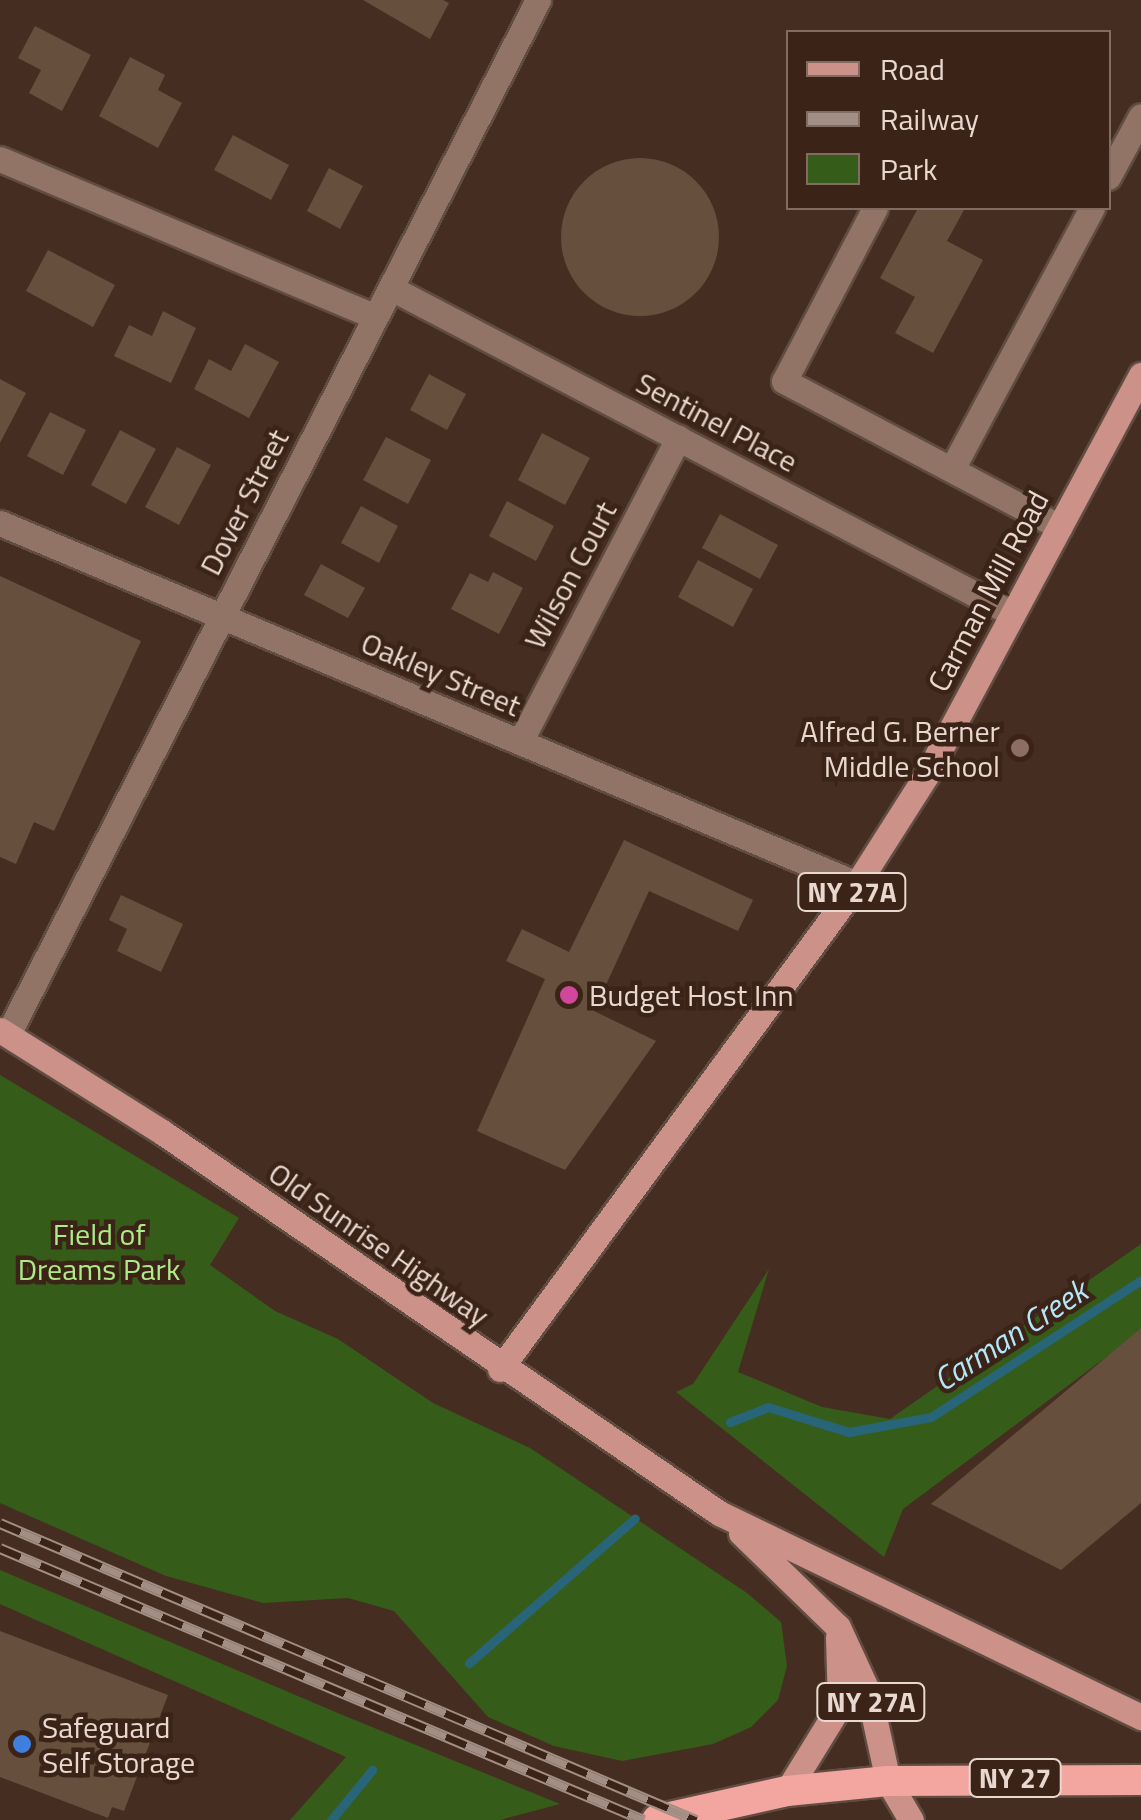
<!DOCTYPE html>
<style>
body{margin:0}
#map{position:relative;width:1141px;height:1820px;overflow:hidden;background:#462d21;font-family:"Titillium Web",sans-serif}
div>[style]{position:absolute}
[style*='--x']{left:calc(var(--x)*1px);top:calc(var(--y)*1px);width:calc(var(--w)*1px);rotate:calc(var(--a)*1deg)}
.green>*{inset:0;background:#365c1a}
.stream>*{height:9px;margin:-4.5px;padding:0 4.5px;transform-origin:4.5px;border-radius:4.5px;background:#286579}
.building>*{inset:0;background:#674f3d}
.round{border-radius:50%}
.roads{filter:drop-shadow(2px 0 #614c41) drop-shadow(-2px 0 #614c41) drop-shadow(0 2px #614c41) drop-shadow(0 -2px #614c41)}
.minor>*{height:25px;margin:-12.5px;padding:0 12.5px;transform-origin:12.5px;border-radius:12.5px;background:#917466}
.major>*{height:25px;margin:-12.5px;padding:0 12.5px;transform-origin:12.5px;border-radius:12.5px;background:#cc9189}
.highway>*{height:30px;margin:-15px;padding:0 15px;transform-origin:15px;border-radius:15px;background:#f3a5a0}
.rail>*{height:11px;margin-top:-5.5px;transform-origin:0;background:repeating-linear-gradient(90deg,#3b2417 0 22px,#a28e84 0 44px);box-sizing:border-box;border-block:2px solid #a28e84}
.dots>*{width:28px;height:28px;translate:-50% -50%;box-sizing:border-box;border:5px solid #3b2417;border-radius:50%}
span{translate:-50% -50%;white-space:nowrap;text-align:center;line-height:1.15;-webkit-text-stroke:9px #3b2417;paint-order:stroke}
.shield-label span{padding:2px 8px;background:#3b2417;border:2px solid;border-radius:8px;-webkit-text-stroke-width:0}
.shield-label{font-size:28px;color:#e9d8d0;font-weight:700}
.street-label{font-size:30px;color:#e9d8d0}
.poi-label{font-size:30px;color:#e9d8d0}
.right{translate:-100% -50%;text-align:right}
.left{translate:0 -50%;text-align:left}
.park-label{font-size:30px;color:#aceb85}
.water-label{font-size:32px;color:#b4e7fa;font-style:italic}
.legend{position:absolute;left:786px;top:30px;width:325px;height:180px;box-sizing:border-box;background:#3b2417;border:2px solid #816c61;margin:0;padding:12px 18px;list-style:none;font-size:30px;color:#e9d8d0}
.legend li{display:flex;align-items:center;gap:20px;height:50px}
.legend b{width:50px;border:2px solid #816c61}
</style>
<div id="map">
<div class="green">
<i style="clip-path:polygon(0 1075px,239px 1218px,210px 1265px,275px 1311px,338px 1339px,433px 1403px,530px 1448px,747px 1593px,781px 1622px,787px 1666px,778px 1700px,751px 1727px,713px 1744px,622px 1761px,554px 1746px,488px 1717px,394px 1611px,348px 1598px,263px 1603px,166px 1576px,0 1503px)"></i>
<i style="clip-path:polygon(1141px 1244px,1141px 1331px,903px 1509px,884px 1557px,676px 1392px,693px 1384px,769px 1269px,738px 1372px,822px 1407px,890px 1419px)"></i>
<i style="clip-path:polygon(0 1570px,345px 1716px,560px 1804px,500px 1820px,290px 1820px,346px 1757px,0 1604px)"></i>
</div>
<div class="stream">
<i style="--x:730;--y:1422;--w:41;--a:-21.5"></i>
<i style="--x:768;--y:1407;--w:85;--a:17.2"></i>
<i style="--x:849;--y:1432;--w:83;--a:-10.4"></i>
<i style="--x:931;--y:1417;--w:251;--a:-33.1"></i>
<i style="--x:469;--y:1663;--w:220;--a:-41.1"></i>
<i style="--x:331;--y:1820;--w:65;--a:-50.6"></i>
</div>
<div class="building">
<i style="clip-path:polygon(363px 0,443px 0,449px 3px,430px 39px)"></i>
<i style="clip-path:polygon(35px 26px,91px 55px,62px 111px,29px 93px,41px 70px,18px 58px)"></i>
<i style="clip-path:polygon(130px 57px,165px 75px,158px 90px,182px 103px,158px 148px,99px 116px)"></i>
<i style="clip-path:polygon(233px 135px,289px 165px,271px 200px,214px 170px)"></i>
<i class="round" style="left:561px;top:158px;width:158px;height:158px"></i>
<i style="clip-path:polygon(329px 168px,363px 186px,340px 229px,307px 211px)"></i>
<i style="clip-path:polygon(918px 208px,964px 210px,947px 241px,983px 260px,933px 353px,895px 333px,915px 297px,880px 278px)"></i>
<i style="clip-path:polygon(48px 250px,115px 285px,93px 327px,26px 291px)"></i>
<i style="clip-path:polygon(163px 311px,196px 328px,171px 383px,114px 356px,129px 325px,152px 336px)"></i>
<i style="clip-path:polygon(245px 344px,279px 362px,249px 418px,194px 389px,209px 359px,231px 371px)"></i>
<i style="clip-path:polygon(429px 374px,466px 394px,447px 430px,410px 410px)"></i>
<i style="clip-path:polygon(0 379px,26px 393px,0 443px)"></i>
<i style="clip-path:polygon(50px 412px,86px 430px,63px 475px,27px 456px)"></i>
<i style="clip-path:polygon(120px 430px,156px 449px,126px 504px,91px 485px)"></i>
<i style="clip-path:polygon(542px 433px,590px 458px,565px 505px,518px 480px)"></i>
<i style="clip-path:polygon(386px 437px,431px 460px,408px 504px,363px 480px)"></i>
<i style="clip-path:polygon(177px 447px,211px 465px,179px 525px,145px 507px)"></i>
<i style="clip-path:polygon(507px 501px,554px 526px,536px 561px,489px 536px)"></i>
<i style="clip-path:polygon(361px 506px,398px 526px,379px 563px,341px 543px)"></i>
<i style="clip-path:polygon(720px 514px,778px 545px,760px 579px,702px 548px)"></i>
<i style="clip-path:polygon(698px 560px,753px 589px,733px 627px,678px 597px)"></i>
<i style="clip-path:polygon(321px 564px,365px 588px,348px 618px,304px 595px)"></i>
<i style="clip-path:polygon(493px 572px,523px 588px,499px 634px,451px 609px,470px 573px,488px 582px)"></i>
<i style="clip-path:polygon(0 576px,141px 641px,54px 831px,34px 822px,16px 864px,0 857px)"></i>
<i style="clip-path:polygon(624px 840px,753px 900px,738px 931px,649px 891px,594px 1011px,656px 1041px,565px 1170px,477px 1131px,545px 979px,506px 961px,522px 929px,569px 952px)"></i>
<i style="clip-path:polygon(121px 895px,183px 924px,161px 972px,117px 951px,127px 929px,109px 920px)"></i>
<i style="clip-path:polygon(1141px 1328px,1141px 1503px,1061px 1570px,931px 1504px)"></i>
<i style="clip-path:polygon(0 1631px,168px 1695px,124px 1811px,112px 1807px,108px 1818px,0 1777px)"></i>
</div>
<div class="roads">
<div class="minor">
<i style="--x:0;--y:159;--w:407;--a:22.8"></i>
<i style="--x:1108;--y:177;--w:69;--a:-61.6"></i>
<i style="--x:875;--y:208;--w:195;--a:117.7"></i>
<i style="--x:784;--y:381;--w:312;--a:27.9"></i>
<i style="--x:391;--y:288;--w:702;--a:27.66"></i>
<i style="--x:953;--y:467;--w:294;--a:-61.8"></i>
<i style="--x:0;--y:523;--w:930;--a:22.84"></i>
<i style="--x:520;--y:742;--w:343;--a:-62.5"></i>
<i style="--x:8;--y:1034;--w:1162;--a:-62.86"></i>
</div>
<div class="major">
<i style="--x:0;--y:1030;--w:191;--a:32.2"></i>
<i style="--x:162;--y:1132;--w:675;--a:34.37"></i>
<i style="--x:719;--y:1513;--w:469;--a:25.8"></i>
<i style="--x:500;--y:1369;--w:602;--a:-53.64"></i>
<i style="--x:857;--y:884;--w:130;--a:-57.5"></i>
<i style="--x:927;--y:774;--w:453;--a:-61.8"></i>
<i style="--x:741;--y:1533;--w:135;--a:44.1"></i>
<i style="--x:838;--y:1627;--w:74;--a:65.2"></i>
<i style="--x:869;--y:1694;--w:89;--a:77.7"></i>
<i style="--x:888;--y:1781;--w:45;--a:59.5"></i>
<i style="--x:787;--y:1791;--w:101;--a:-58.4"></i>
<i style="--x:840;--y:1705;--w:68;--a:-91.7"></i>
</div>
<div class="highway">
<i style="--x:657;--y:1820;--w:133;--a:-12.6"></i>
<i style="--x:787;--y:1791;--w:101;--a:-5.7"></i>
<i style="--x:888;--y:1781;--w:253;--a:-0.2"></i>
</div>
</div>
<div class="rail">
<i style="--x:0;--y:1523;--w:757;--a:23.11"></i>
<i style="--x:0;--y:1548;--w:699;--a:22.9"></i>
</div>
<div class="dots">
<i style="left:1020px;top:748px;background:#8d6e63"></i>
<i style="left:569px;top:995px;background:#d1479c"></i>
<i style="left:22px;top:1744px;background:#3f7fe0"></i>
</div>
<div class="shield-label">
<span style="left:852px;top:892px">NY 27A</span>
<span style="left:871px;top:1702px">NY 27A</span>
<span style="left:1015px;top:1778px">NY 27</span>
</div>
<div class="street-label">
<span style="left:717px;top:422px;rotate:28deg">Sentinel Place</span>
<span style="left:244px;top:502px;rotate:-63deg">Dover Street</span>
<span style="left:570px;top:575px;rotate:-62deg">Wilson Court</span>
<span style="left:988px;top:591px;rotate:-62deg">Carman Mill Road</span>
<span style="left:441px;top:674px;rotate:23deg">Oakley Street</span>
<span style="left:379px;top:1244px;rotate:35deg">Old Sunrise Highway</span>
</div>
<div class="poi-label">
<span class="right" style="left:1000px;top:748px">Alfred G. Berner<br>Middle School</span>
<span class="left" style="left:589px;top:995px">Budget Host Inn</span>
<span class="left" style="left:42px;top:1744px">Safeguard<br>Self Storage</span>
</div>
<div class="park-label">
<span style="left:99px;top:1251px">Field of<br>Dreams Park</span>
</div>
<div class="water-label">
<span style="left:1010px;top:1335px;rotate:-33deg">Carman Creek</span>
</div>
<ul class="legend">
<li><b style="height:12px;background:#cc9189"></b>Road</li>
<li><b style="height:12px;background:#a28e84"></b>Railway</li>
<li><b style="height:28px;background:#365c1a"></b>Park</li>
</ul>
</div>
